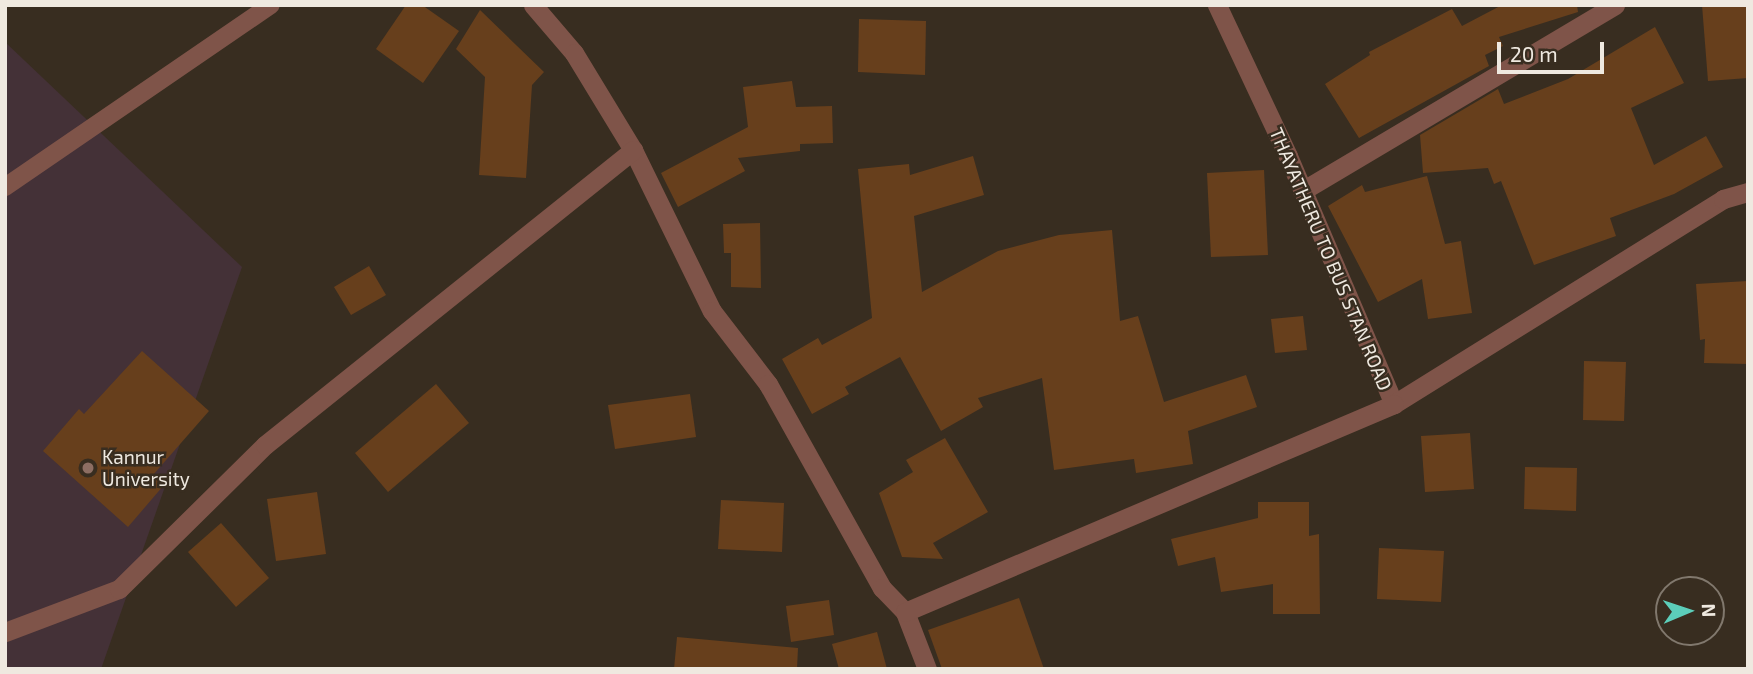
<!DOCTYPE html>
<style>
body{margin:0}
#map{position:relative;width:1753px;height:674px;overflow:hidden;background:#382d20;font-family:"Exo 2",sans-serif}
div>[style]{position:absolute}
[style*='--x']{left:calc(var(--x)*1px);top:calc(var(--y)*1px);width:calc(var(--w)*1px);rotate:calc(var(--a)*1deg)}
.education>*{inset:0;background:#443137}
.building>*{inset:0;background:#673f1c}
.service>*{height:18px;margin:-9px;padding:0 9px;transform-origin:9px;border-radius:9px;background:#7f5449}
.minor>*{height:19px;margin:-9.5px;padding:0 9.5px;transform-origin:9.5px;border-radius:9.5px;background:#7f5449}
.dots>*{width:19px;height:19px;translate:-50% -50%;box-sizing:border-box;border:4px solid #382d20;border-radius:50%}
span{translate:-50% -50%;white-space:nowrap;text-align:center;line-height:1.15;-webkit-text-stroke:5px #382d20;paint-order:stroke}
.street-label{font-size:19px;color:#efe9e0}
.poi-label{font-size:19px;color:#efe9e0}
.left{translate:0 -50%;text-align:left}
.frame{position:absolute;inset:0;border:7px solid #efe9e0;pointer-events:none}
.north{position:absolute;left:1655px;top:576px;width:70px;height:70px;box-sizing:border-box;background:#382d20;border:2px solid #81786d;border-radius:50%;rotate:88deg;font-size:19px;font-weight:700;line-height:28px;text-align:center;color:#efe9e0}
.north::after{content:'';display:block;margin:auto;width:24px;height:32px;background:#5cceba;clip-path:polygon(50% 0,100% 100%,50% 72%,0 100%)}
.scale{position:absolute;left:1497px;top:42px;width:107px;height:32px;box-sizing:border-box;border:4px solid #efe9e0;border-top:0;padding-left:9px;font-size:21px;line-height:24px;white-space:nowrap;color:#efe9e0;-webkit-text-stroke:5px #382d20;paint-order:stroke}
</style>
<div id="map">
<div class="education">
<i style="clip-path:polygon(5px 42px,242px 267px,101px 669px,5px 669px)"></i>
</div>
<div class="building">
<i style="clip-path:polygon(406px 5px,422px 5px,459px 31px,423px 83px,376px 49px)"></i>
<i style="clip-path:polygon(1502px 5px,1577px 5px,1578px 12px,1499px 37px,1503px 46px,1485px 55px,1489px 66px,1359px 138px,1325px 84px,1370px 55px,1369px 52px,1452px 9px,1462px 26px)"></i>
<i style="clip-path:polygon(1702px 5px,1748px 5px,1748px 78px,1708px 81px)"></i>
<i style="clip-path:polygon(480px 10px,544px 72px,532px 85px,526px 178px,479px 175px,485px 77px,456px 49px)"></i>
<i style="clip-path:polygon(859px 19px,926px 21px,925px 75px,858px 72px)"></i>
<i style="clip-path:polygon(1655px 27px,1684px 83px,1631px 108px,1654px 165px,1706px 136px,1723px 167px,1674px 194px,1610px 218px,1616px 236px,1534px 265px,1501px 181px,1494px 184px,1488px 168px,1423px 173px,1420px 135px,1498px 89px,1504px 104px,1568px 79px)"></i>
<i style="clip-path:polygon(792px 81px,796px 107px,832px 106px,833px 143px,800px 144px,800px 151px,738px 158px,745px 171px,678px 207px,661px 173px,748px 127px,743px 87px)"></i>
<i style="clip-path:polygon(973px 156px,984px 195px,914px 216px,922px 292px,998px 251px,1059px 235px,1112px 230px,1120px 321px,1138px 316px,1164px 402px,1246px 375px,1257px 407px,1188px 431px,1193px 464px,1136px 473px,1134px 459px,1054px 470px,1042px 378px,978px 398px,983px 407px,941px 431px,900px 357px,845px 387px,849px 394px,812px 414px,782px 359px,818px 338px,822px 345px,872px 318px,858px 169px,909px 164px,910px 175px)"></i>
<i style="clip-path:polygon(1264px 170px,1268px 255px,1211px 257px,1207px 173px)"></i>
<i style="clip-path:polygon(1427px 176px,1445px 244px,1461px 241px,1472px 313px,1428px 319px,1422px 279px,1378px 302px,1328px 206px,1362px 185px,1365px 192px)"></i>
<i style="clip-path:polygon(760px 223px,761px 288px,731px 287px,731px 253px,724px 253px,723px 224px)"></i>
<i style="clip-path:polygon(369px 266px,386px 295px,351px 315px,334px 287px)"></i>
<i style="clip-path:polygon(1748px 281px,1748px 364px,1704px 363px,1705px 339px,1700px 340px,1696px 284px)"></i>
<i style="clip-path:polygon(1303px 316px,1307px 350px,1275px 353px,1271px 319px)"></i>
<i style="clip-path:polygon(142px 351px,209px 411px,153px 475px,164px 485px,128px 527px,43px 451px,79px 409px,84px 414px)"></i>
<i style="clip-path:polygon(1584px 361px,1626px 362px,1624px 421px,1583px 420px)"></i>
<i style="clip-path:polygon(436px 384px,469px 423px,388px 492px,355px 453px)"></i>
<i style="clip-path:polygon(690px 394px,696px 437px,615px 449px,608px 405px)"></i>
<i style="clip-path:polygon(1470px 433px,1474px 489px,1425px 492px,1421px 436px)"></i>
<i style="clip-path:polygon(945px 438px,988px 512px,933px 543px,943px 559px,902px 557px,879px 493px,913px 472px,906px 460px)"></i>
<i style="clip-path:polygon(1525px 467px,1577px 468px,1576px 511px,1524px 509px)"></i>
<i style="clip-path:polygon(317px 492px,326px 554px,276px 561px,267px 499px)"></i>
<i style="clip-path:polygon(721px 500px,784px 503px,782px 552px,718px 549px)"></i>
<i style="clip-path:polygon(1258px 502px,1309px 502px,1309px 536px,1319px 534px,1320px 614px,1273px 614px,1273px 584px,1221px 592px,1215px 557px,1178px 566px,1171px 539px,1258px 518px)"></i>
<i style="clip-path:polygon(221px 523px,269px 578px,236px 607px,188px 552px)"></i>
<i style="clip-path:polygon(1379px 548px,1444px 551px,1441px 602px,1377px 599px)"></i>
<i style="clip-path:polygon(1019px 598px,1044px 669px,942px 669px,928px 630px)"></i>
<i style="clip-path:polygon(829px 600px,834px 635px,791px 642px,786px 606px)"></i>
<i style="clip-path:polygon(877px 632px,887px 669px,839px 669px,832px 644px)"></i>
<i style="clip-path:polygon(677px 637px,798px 648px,797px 669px,674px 669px)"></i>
</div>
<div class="service">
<i style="--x:5;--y:187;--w:322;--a:-34.4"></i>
</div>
<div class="minor">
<i style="--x:533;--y:5;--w:63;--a:49.5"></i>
<i style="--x:574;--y:53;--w:114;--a:58.7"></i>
<i style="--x:633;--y:150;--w:179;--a:63.9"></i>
<i style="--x:712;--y:311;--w:92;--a:52.5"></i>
<i style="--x:768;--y:384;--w:234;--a:60.8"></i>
<i style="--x:882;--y:588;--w:33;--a:46"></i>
<i style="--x:905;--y:612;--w:61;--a:68.9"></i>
<i style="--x:1217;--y:5;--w:167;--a:64.8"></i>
<i style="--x:1288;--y:156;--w:270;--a:66.9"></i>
<i style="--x:1394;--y:404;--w:388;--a:-31.9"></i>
<i style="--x:1723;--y:199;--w:26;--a:-16"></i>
<i style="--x:1302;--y:191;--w:364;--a:-30.7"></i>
<i style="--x:905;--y:612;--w:531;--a:-23.04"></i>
<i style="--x:5;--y:632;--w:122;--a:-20.7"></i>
<i style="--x:119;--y:589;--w:205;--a:-44.6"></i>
<i style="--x:265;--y:445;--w:472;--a:-38.7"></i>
</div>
<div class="dots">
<i style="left:88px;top:468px;background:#8d6e63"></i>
</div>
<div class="street-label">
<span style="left:1331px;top:259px;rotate:67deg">THAYATHERU TO BUS STAN ROAD</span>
</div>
<div class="poi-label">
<span class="left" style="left:102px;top:468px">Kannur<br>University</span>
</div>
<div class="frame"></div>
<div class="north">N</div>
<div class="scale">20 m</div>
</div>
